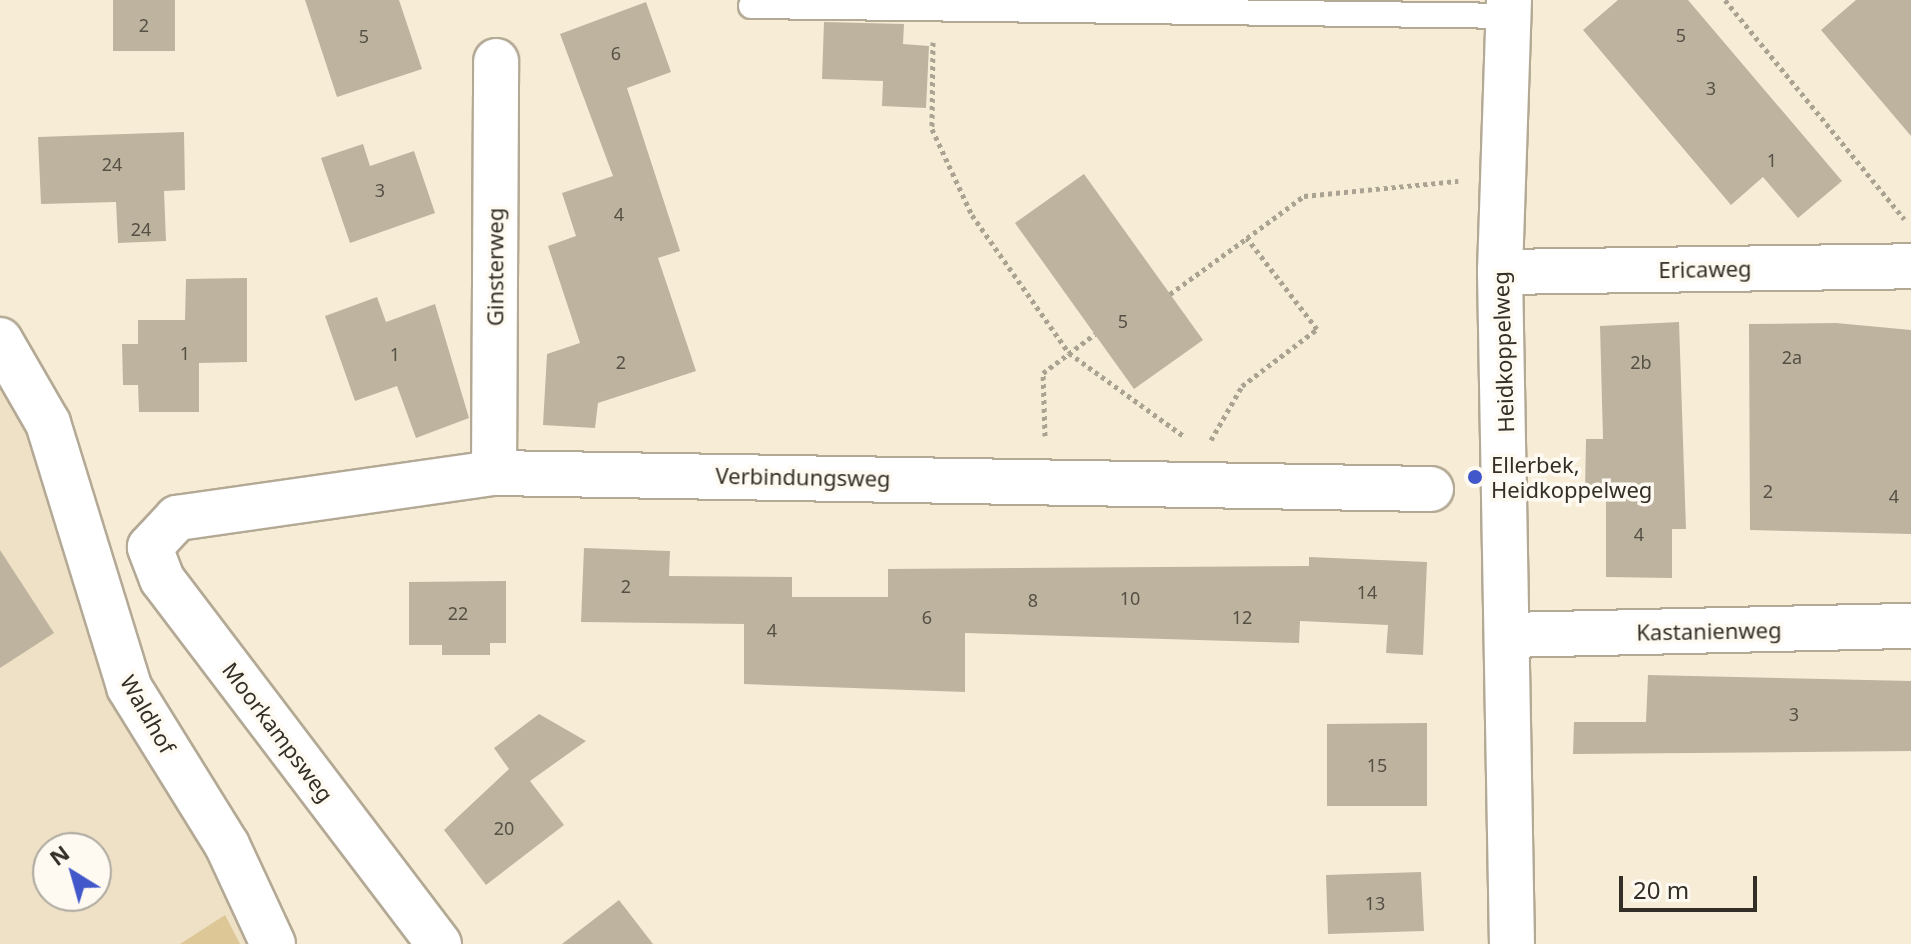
<!DOCTYPE html>
<style>
body{margin:0}
#map{position:relative;width:1911px;height:944px;overflow:hidden;background:#f7edd7;font-family:"Noto Sans",sans-serif}
div>[style]{position:absolute}
[style*='--x']{left:calc(var(--x)*1px);top:calc(var(--y)*1px);width:calc(var(--w)*1px);rotate:calc(var(--a)*1deg)}
.built>*{inset:0;background:#eee1c5}
.green>*{inset:0;background:#ddc797}
.building>*{inset:0;background:#bdb39f}
.path>*{height:5px;margin-top:-2.5px;transform-origin:0;background:repeating-linear-gradient(90deg,#aaa392 0 4px,transparent 0 8px)}
.roads{filter:drop-shadow(2px 0 #b3a995) drop-shadow(-2px 0 #b3a995) drop-shadow(0 2px #b3a995) drop-shadow(0 -2px #b3a995)}
.service>*{height:24px;margin:-12px;padding:0 12px;transform-origin:12px;border-radius:12px;background:#fff}
.minor>*{height:44px;margin:-22px;padding:0 22px;transform-origin:22px;border-radius:22px;background:#fff}
.dots>*{width:22px;height:22px;translate:-50% -50%;box-sizing:border-box;border:4px solid #fefaf2;border-radius:50%}
span{translate:-50% -50%;white-space:nowrap;text-align:center;line-height:1.15;-webkit-text-stroke:7px #fefaf2;paint-order:stroke}
.number-label{font-size:18px;color:#565045}
.number-label span{-webkit-text-stroke-width:0}
.street-label{font-size:22px;color:#332f27}
.poi-label{font-size:22px;color:#332f27}
.left{translate:0 -50%;text-align:left}
.north{position:absolute;left:32px;top:832px;width:80px;height:80px;box-sizing:border-box;background:#fefaf2;border:2px solid #ada9a1;border-radius:50%;rotate:323deg;font-size:22px;font-weight:700;line-height:32px;text-align:center;color:#332f27}
.north::after{content:'';display:block;margin:auto;width:28px;height:36px;background:#4257ca;clip-path:polygon(50% 0,100% 100%,50% 72%,0 100%)}
.scale{position:absolute;left:1619px;top:876px;width:138px;height:36px;box-sizing:border-box;border:4px solid #332f27;border-top:0;padding-left:10px;font-size:24px;line-height:28px;white-space:nowrap;color:#332f27;-webkit-text-stroke:6px #fefaf2;paint-order:stroke}
</style>
<div id="map">
<div class="built">
<i style="clip-path:polygon(evenodd,0 388px,35px 448px,121px 697px,251px 944px,0 944px,0 388px,48px 848px,96px 848px,96px 896px,48px 896px,48px 848px)"></i>
</div>
<div class="green">
<i style="clip-path:polygon(225px 915px,240px 944px,180px 944px)"></i>
</div>
<div class="building">
<i style="clip-path:polygon(113px 0,175px 0,175px 51px,113px 51px)"></i>
<i style="clip-path:polygon(305px 0,399px 0,422px 69px,337px 97px)"></i>
<i style="clip-path:polygon(1618px 0,1688px 0,1842px 181px,1798px 218px,1763px 177px,1731px 205px,1583px 30px)"></i>
<i style="clip-path:polygon(1856px 0,1911px 0,1911px 136px,1821px 30px)"></i>
<i style="clip-path:polygon(646px 2px,671px 72px,627px 88px,680px 251px,658px 258px,696px 371px,598px 403px,595px 428px,543px 425px,547px 354px,580px 343px,548px 246px,576px 236px,562px 193px,613px 176px,560px 34px)"></i>
<i style="clip-path:polygon(824px 22px,904px 24px,903px 44px,929px 46px,926px 108px,882px 106px,883px 81px,822px 79px)"></i>
<i style="clip-path:polygon(184px 132px,185px 190px,164px 191px,166px 241px,118px 243px,116px 202px,41px 204px,38px 137px)"></i>
<i style="clip-path:polygon(363px 144px,370px 166px,414px 151px,435px 213px,350px 243px,321px 158px)"></i>
<i style="clip-path:polygon(1084px 174px,1203px 340px,1134px 389px,1015px 223px)"></i>
<i style="clip-path:polygon(247px 278px,247px 362px,199px 363px,199px 412px,139px 412px,138px 385px,123px 385px,122px 344px,138px 344px,138px 320px,185px 320px,186px 279px)"></i>
<i style="clip-path:polygon(377px 297px,386px 322px,435px 304px,469px 418px,416px 438px,397px 386px,355px 401px,325px 316px)"></i>
<i style="clip-path:polygon(1679px 322px,1686px 529px,1672px 529px,1672px 578px,1606px 577px,1606px 491px,1585px 490px,1586px 439px,1603px 439px,1600px 326px)"></i>
<i style="clip-path:polygon(1836px 323px,1911px 330px,1911px 534px,1750px 530px,1749px 324px)"></i>
<i style="clip-path:polygon(584px 548px,670px 551px,669px 576px,792px 577px,792px 597px,888px 597px,888px 569px,1309px 566px,1309px 557px,1427px 562px,1423px 655px,1386px 653px,1388px 625px,1300px 621px,1299px 643px,965px 633px,965px 692px,744px 684px,744px 624px,581px 622px)"></i>
<i style="clip-path:polygon(0 550px,54px 633px,0 668px)"></i>
<i style="clip-path:polygon(506px 581px,506px 643px,490px 643px,490px 655px,442px 655px,442px 645px,409px 645px,409px 582px)"></i>
<i style="clip-path:polygon(1648px 675px,1911px 681px,1911px 751px,1573px 754px,1574px 722px,1646px 722px)"></i>
<i style="clip-path:polygon(539px 714px,586px 741px,530px 781px,564px 825px,486px 885px,444px 830px,509px 769px,494px 748px)"></i>
<i style="clip-path:polygon(1427px 723px,1427px 806px,1327px 806px,1327px 724px)"></i>
<i style="clip-path:polygon(1421px 872px,1424px 931px,1328px 934px,1326px 875px)"></i>
<i style="clip-path:polygon(619px 900px,653px 944px,562px 944px)"></i>
</div>
<div class="path">
<i style="--x:1725;--y:0;--w:283;--a:50.7"></i>
<i style="--x:933;--y:42;--w:87;--a:90.7"></i>
<i style="--x:932;--y:129;--w:95;--a:65.1"></i>
<i style="--x:972;--y:215;--w:169;--a:54.9"></i>
<i style="--x:1069;--y:353;--w:143;--a:35.9"></i>
<i style="--x:1170;--y:294;--w:95;--a:-36"></i>
<i style="--x:1045;--y:436;--w:63;--a:-91.8"></i>
<i style="--x:1043;--y:373;--w:65;--a:-36.9"></i>
<i style="--x:1211;--y:440;--w:62;--a:-60.1"></i>
<i style="--x:1242;--y:386;--w:94;--a:-37.2"></i>
<i style="--x:1317;--y:329;--w:115;--a:-127.6"></i>
<i style="--x:1247;--y:238;--w:71;--a:-36.4"></i>
<i style="--x:1304;--y:196;--w:155;--a:-5.6"></i>
</div>
<div class="roads">
<div class="service">
<i style="--x:751;--y:6;--w:759;--a:0.75"></i>
</div>
<div class="minor">
<i style="--x:1509;--y:0;--w:272;--a:91.9"></i>
<i style="--x:1500;--y:272;--w:672;--a:88.98"></i>
<i style="--x:1500;--y:272;--w:411;--a:-0.8"></i>
<i style="--x:0;--y:340;--w:96;--a:60"></i>
<i style="--x:48;--y:423;--w:276;--a:72.9"></i>
<i style="--x:129;--y:687;--w:186;--a:58.2"></i>
<i style="--x:227;--y:845;--w:109;--a:65.1"></i>
<i style="--x:494;--y:473;--w:412;--a:-89.7"></i>
<i style="--x:1508;--y:635;--w:403;--a:-1.3"></i>
<i style="--x:439;--y:944;--w:458;--a:-127.2"></i>
<i style="--x:162;--y:579;--w:34;--a:-111"></i>
<i style="--x:150;--y:547;--w:40;--a:-47"></i>
<i style="--x:177;--y:518;--w:320;--a:-8.1"></i>
<i style="--x:494;--y:473;--w:937;--a:0.98"></i>
</div>
</div>
<div class="dots">
<i style="left:1475px;top:477px;background:#4257ca"></i>
</div>
<div class="number-label">
<span style="left:144px;top:25px">2</span>
<span style="left:1681px;top:35px">5</span>
<span style="left:364px;top:36px">5</span>
<span style="left:616px;top:53px">6</span>
<span style="left:1711px;top:88px">3</span>
<span style="left:1772px;top:160px">1</span>
<span style="left:112px;top:164px">24</span>
<span style="left:380px;top:190px">3</span>
<span style="left:619px;top:214px">4</span>
<span style="left:141px;top:229px">24</span>
<span style="left:1123px;top:321px">5</span>
<span style="left:185px;top:353px">1</span>
<span style="left:395px;top:354px">1</span>
<span style="left:1792px;top:357px">2a</span>
<span style="left:621px;top:362px">2</span>
<span style="left:1641px;top:362px">2b</span>
<span style="left:1768px;top:491px">2</span>
<span style="left:1894px;top:496px">4</span>
<span style="left:1639px;top:534px">4</span>
<span style="left:626px;top:586px">2</span>
<span style="left:1367px;top:592px">14</span>
<span style="left:1130px;top:598px">10</span>
<span style="left:1033px;top:600px">8</span>
<span style="left:458px;top:613px">22</span>
<span style="left:927px;top:617px">6</span>
<span style="left:1242px;top:617px">12</span>
<span style="left:772px;top:630px">4</span>
<span style="left:1794px;top:714px">3</span>
<span style="left:1377px;top:765px">15</span>
<span style="left:504px;top:828px">20</span>
<span style="left:1375px;top:903px">13</span>
</div>
<div class="street-label">
<span style="left:495px;top:267px;rotate:-90deg">Ginsterweg</span>
<span style="left:1705px;top:269px;rotate:-1deg">Ericaweg</span>
<span style="left:1503px;top:352px;rotate:-92deg">Heidkoppelweg</span>
<span style="left:803px;top:477px;rotate:1deg">Verbindungsweg</span>
<span style="left:1709px;top:631px;rotate:-1deg">Kastanienweg</span>
<span style="left:148px;top:714px;rotate:60deg">Waldhof</span>
<span style="left:278px;top:732px;rotate:53deg">Moorkampsweg</span>
</div>
<div class="poi-label">
<span class="left" style="left:1491px;top:477px">Ellerbek,<br>Heidkoppelweg</span>
</div>
<div class="north">N</div>
<div class="scale">20 m</div>
</div>
